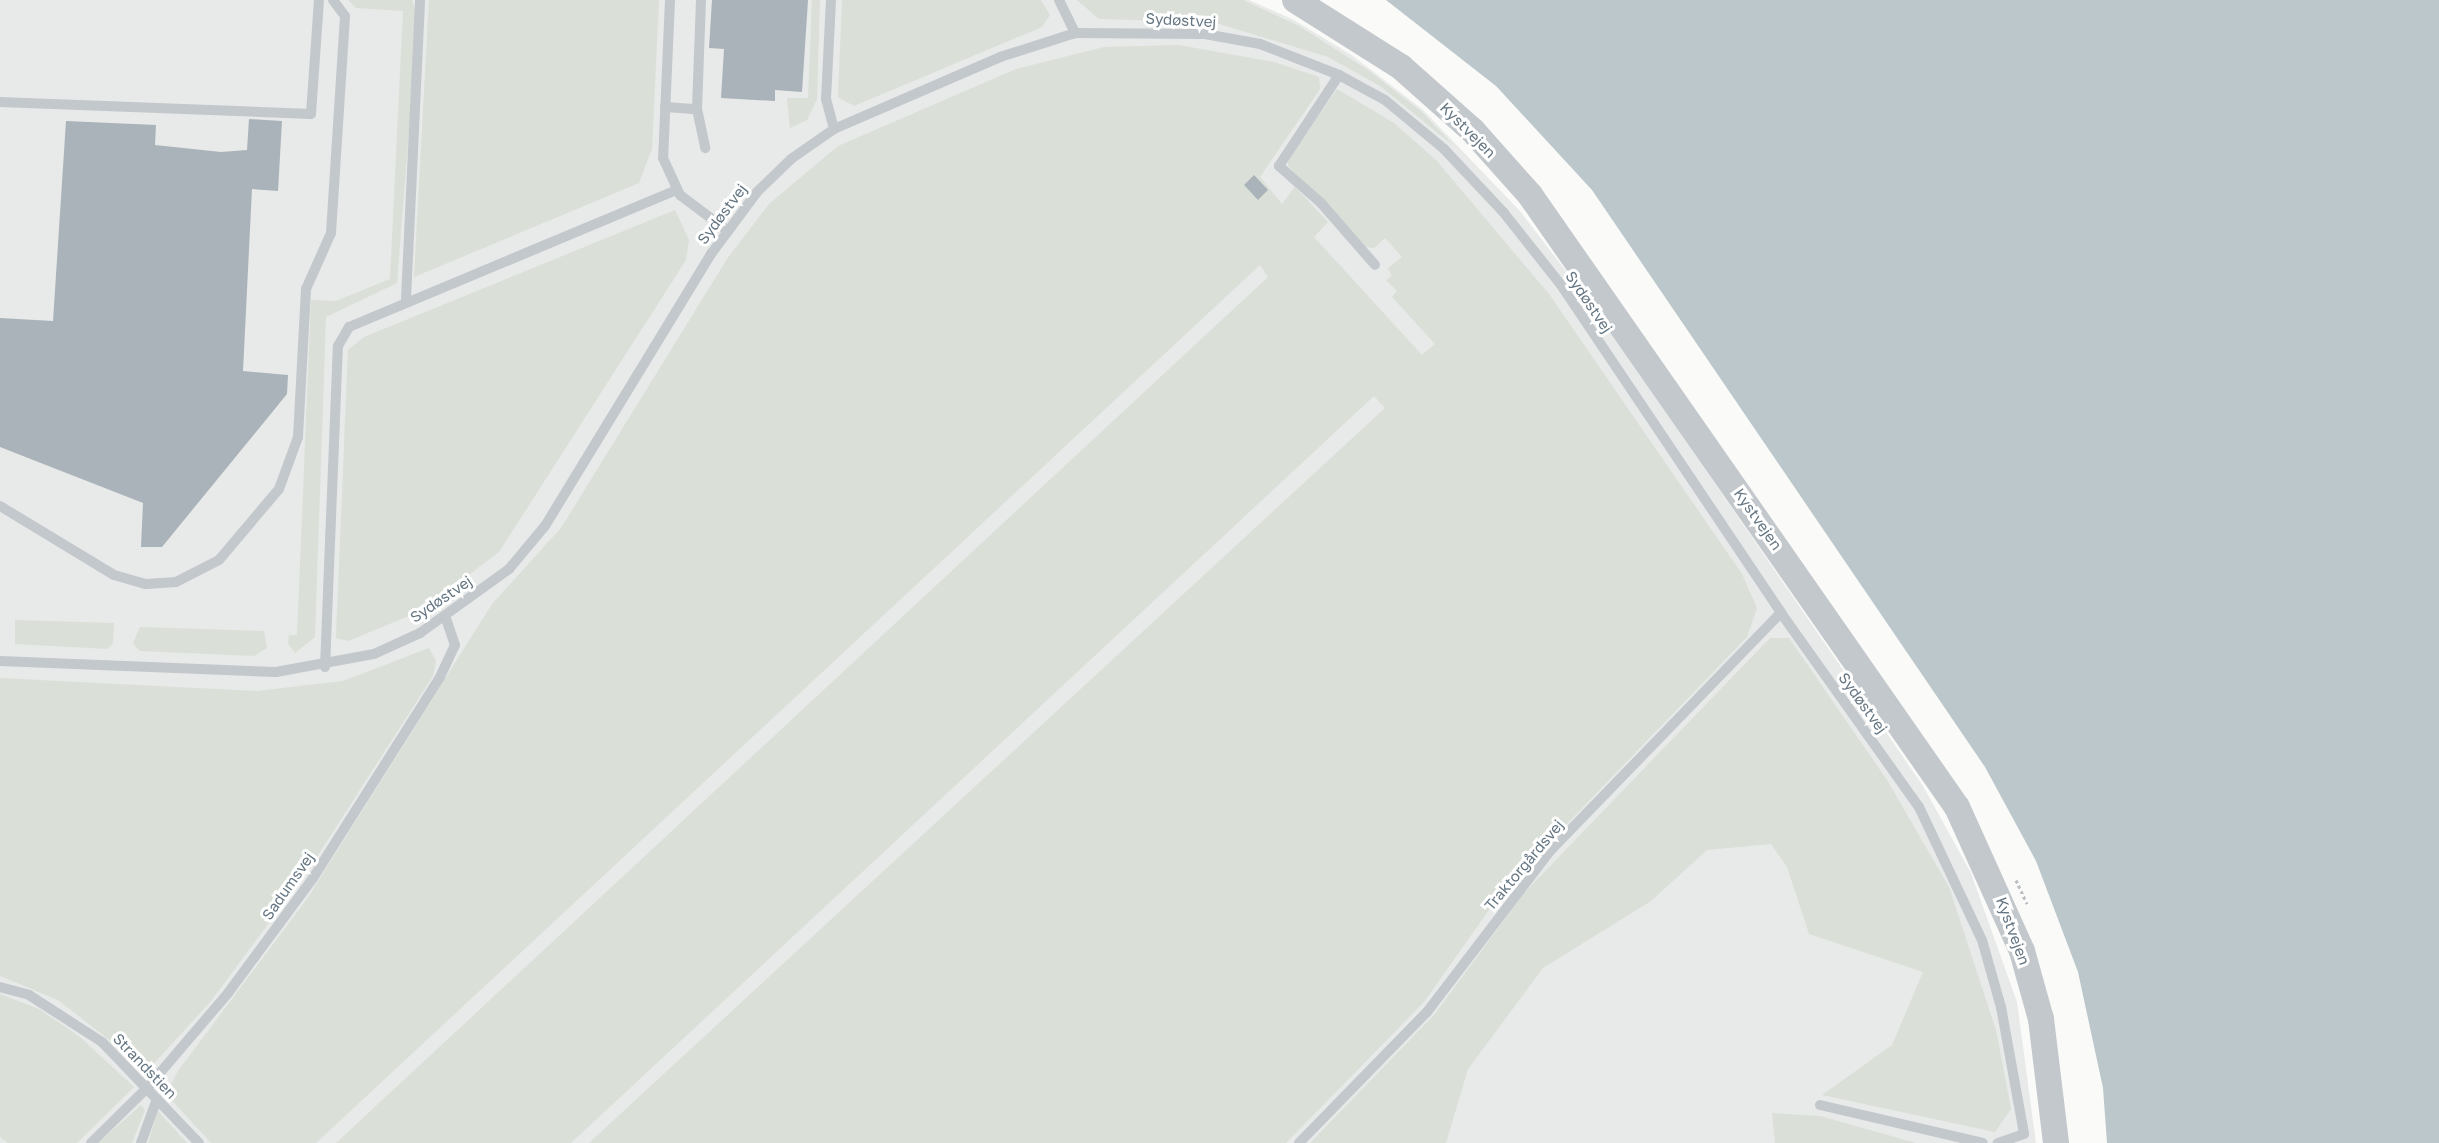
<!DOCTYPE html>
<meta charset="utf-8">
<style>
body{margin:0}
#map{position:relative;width:2439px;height:1143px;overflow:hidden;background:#fafaf8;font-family:"Golos Text",sans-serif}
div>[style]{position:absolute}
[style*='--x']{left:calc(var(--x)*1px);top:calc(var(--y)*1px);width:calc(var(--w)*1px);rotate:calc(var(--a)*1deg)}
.built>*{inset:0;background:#e8e9e9}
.green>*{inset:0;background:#dadfd7}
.water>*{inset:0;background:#bbc7cb}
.building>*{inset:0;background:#aab3b9}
.path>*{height:3px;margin-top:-1.5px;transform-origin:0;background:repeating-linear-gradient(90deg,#bbbfc2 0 3px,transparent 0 6px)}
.service>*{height:10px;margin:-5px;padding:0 5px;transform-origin:5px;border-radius:5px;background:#c3c8cc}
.tertiary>*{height:26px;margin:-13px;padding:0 13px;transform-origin:13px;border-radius:13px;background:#c3c8cc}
span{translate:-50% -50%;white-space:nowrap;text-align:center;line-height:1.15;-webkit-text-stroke:6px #fff;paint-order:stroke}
.street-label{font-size:15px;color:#657683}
</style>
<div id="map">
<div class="built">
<i style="clip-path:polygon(0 0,1249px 0,1294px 20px,1353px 56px,1422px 109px,1520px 211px,1595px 309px,1923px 786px,1971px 873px,2017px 1002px,2036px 1143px,0 1143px)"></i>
</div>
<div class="green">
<i style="clip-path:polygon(348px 0,412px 0,418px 18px,397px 283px,326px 317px,315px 637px,295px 653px,288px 643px,289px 635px,297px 635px,311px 300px,336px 301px,390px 279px,403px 11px,356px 8px)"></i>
<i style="clip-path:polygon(429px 0,659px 0,652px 149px,639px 183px,414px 277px)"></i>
<i style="clip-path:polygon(812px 0,820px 0,817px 99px,807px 120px,790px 128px,787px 98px,808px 98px)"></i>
<i style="clip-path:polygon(842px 0,1041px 0,1050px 15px,1042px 27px,854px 106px,838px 97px)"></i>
<i style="clip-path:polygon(1077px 0,1243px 0,1299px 26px,1368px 70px,1422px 112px,1454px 146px,1380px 86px,1328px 57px,1213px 22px,1099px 19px)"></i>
<i style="clip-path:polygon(1179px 45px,1274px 62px,1319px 77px,1320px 89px,1260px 177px,1282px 204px,1295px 187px,1328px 222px,1314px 237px,1422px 355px,1435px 344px,1392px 297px,1397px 291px,1386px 280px,1392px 276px,1388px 268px,1402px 257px,1385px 238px,1374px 248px,1366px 247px,1288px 166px,1288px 159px,1337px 89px,1394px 123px,1436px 160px,1549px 294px,1742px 574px,1757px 608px,1747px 637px,1503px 890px,1424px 1002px,1286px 1143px,589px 1143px,1385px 408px,1374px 396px,571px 1143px,336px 1143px,1268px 277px,1260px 265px,316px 1143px,211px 1143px,166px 1094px,178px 1071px,307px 899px,492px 604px,561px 528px,727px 259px,769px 204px,838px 146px,1016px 69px,1104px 47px)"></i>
<i style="clip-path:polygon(675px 210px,689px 240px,686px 260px,499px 552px,421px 611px,348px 641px,336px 638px,348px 350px,364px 337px)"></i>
<i style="clip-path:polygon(15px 620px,114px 623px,113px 643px,108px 649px,15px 644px)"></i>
<i style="clip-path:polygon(140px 627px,264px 631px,267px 648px,254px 656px,140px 651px,133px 643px)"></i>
<i style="clip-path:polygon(1770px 638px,1789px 638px,1887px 780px,1949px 887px,1996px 1030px,2011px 1109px,1995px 1132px,1822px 1095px,1892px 1045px,1923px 972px,1809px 934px,1787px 867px,1771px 844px,1707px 850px,1651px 901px,1543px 968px,1468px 1069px,1446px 1143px,1310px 1143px,1434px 1015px,1525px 892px)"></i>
<i style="clip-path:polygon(429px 648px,436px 661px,433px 676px,311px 866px,211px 1001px,148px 1070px,58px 1000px,0 976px,0 678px,257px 691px,343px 681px)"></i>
<i style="clip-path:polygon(0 994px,39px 1009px,80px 1037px,134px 1087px,77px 1143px,8px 1143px,0 1137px)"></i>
<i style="clip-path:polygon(141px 1105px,145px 1110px,132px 1143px,98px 1143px)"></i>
<i style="clip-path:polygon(158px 1111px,187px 1143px,148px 1143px)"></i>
<i style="clip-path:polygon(1772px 1113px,1820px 1116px,1916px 1143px,1775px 1143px)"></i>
</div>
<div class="water">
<i style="clip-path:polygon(1386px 0,2439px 0,2439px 1143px,2107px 1143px,2103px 1088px,2078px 972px,2036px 861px,1985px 767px,1592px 190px,1496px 86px)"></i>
</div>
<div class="building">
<i style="clip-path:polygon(712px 0,808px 0,802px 92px,775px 90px,775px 101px,721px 98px,724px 49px,709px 48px)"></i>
<i style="clip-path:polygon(249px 119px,282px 121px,278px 191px,252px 189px,243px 371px,288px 375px,287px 394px,162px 547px,141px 547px,143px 503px,0 447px,0 318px,53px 321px,66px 121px,156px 125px,155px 145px,221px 152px,247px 150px)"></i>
<i style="clip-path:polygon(1254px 175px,1268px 190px,1258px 200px,1244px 185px)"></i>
</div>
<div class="path">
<i style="--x:2016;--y:880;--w:26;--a:65"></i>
</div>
<div class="service">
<i style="--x:670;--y:0;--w:158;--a:92.5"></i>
<i style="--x:663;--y:158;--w:41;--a:65.3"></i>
<i style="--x:680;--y:195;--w:60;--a:36.9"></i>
<i style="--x:831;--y:0;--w:99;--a:92.9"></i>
<i style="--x:826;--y:99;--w:31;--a:75"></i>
<i style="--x:1059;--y:0;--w:37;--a:64"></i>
<i style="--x:1339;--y:75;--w:109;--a:123.4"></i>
<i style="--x:1279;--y:166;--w:56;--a:41.4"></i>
<i style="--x:1321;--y:203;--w:82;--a:48.9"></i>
<i style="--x:0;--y:102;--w:311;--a:2.2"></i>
<i style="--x:311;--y:114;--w:114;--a:-86"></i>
<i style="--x:665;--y:107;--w:32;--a:4"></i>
<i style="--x:697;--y:109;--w:109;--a:-87.9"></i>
<i style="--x:697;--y:109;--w:40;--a:78"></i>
<i style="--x:406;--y:299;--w:299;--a:-87.3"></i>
<i style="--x:0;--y:506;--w:133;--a:31.2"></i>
<i style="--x:114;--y:575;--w:33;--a:16"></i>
<i style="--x:146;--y:584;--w:30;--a:-4"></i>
<i style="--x:176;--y:582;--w:48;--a:-27.1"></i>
<i style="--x:219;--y:560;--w:93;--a:-49.8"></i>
<i style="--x:279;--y:489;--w:55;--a:-69.9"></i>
<i style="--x:298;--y:437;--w:148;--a:-86.9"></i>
<i style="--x:306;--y:289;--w:61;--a:-65.9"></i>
<i style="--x:331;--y:233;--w:217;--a:-86.3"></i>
<i style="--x:345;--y:16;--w:20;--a:-127"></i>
<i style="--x:0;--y:661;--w:276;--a:2.3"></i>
<i style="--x:276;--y:672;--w:100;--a:-10.4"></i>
<i style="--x:374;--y:654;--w:51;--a:-24.5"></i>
<i style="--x:420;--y:633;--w:110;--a:-35.7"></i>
<i style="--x:509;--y:569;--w:56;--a:-50.1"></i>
<i style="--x:545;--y:526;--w:319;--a:-58.6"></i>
<i style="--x:711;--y:254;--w:77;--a:-53.4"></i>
<i style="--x:757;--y:192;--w:47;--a:-44.1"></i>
<i style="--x:791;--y:159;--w:52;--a:-34.9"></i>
<i style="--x:834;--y:129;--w:181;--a:-23.4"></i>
<i style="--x:1000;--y:57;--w:79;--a:-17.7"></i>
<i style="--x:1075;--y:33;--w:130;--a:0.4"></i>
<i style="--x:1205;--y:34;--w:56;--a:10.3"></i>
<i style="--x:1260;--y:44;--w:85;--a:21.4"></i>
<i style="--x:1339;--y:75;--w:52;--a:28.5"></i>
<i style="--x:1385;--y:100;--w:77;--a:39.7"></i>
<i style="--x:1444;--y:149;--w:88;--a:46.8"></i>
<i style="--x:1504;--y:213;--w:92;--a:51.6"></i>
<i style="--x:1561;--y:285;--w:395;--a:56.1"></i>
<i style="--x:1781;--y:613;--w:238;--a:54.6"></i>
<i style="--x:1919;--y:807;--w:147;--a:64.7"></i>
<i style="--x:1982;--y:940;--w:70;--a:74.2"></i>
<i style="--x:2001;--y:1007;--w:129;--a:79.7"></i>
<i style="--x:2024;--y:1134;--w:28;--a:161"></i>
<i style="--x:325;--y:667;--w:321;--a:-87.7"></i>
<i style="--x:338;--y:346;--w:22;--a:-60"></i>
<i style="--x:349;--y:327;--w:355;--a:-22.7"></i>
<i style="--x:0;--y:987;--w:30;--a:15"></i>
<i style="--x:29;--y:995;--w:87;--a:32.8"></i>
<i style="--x:102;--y:1042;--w:140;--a:46.2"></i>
<i style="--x:1820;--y:1105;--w:167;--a:13.1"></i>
<i style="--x:91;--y:1143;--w:78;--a:-44.5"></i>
<i style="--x:147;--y:1088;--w:125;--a:-49.5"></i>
<i style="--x:228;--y:993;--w:143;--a:-53.5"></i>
<i style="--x:313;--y:878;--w:238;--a:-57.7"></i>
<i style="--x:440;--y:677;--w:35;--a:-65"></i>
<i style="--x:455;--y:645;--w:31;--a:-109"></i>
<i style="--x:141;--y:1143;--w:47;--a:-70"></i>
<i style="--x:1299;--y:1143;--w:183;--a:-45.7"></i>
<i style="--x:1427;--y:1012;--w:203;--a:-52.6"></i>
<i style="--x:1550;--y:851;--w:332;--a:-45.9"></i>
</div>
<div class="tertiary">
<i style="--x:1295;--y:0;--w:125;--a:32.3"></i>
<i style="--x:1401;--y:67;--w:96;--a:41.6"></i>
<i style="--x:1473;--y:131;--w:86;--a:48.3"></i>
<i style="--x:1530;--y:195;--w:746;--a:55.1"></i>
<i style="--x:1957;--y:807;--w:158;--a:65.7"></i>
<i style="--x:2022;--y:951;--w:71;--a:74.4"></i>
<i style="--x:2041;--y:1019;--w:125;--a:83.1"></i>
</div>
<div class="street-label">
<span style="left:1181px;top:20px;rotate:3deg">Sydøstvej</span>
<span style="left:1468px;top:130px;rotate:45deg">Kystvejen</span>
<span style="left:722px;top:214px;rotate:-53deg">Sydøstvej</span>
<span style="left:1589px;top:302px;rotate:56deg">Sydøstvej</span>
<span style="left:1758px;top:519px;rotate:55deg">Kystvejen</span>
<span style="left:441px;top:599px;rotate:-34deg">Sydøstvej</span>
<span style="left:1863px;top:703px;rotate:54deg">Sydøstvej</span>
<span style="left:1524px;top:865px;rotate:-50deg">Traktorgårdsvej</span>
<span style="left:288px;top:886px;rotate:-55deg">Sadumsvej</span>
<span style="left:2013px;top:931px;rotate:70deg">Kystvejen</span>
<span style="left:145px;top:1066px;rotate:46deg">Strandstien</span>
</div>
</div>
